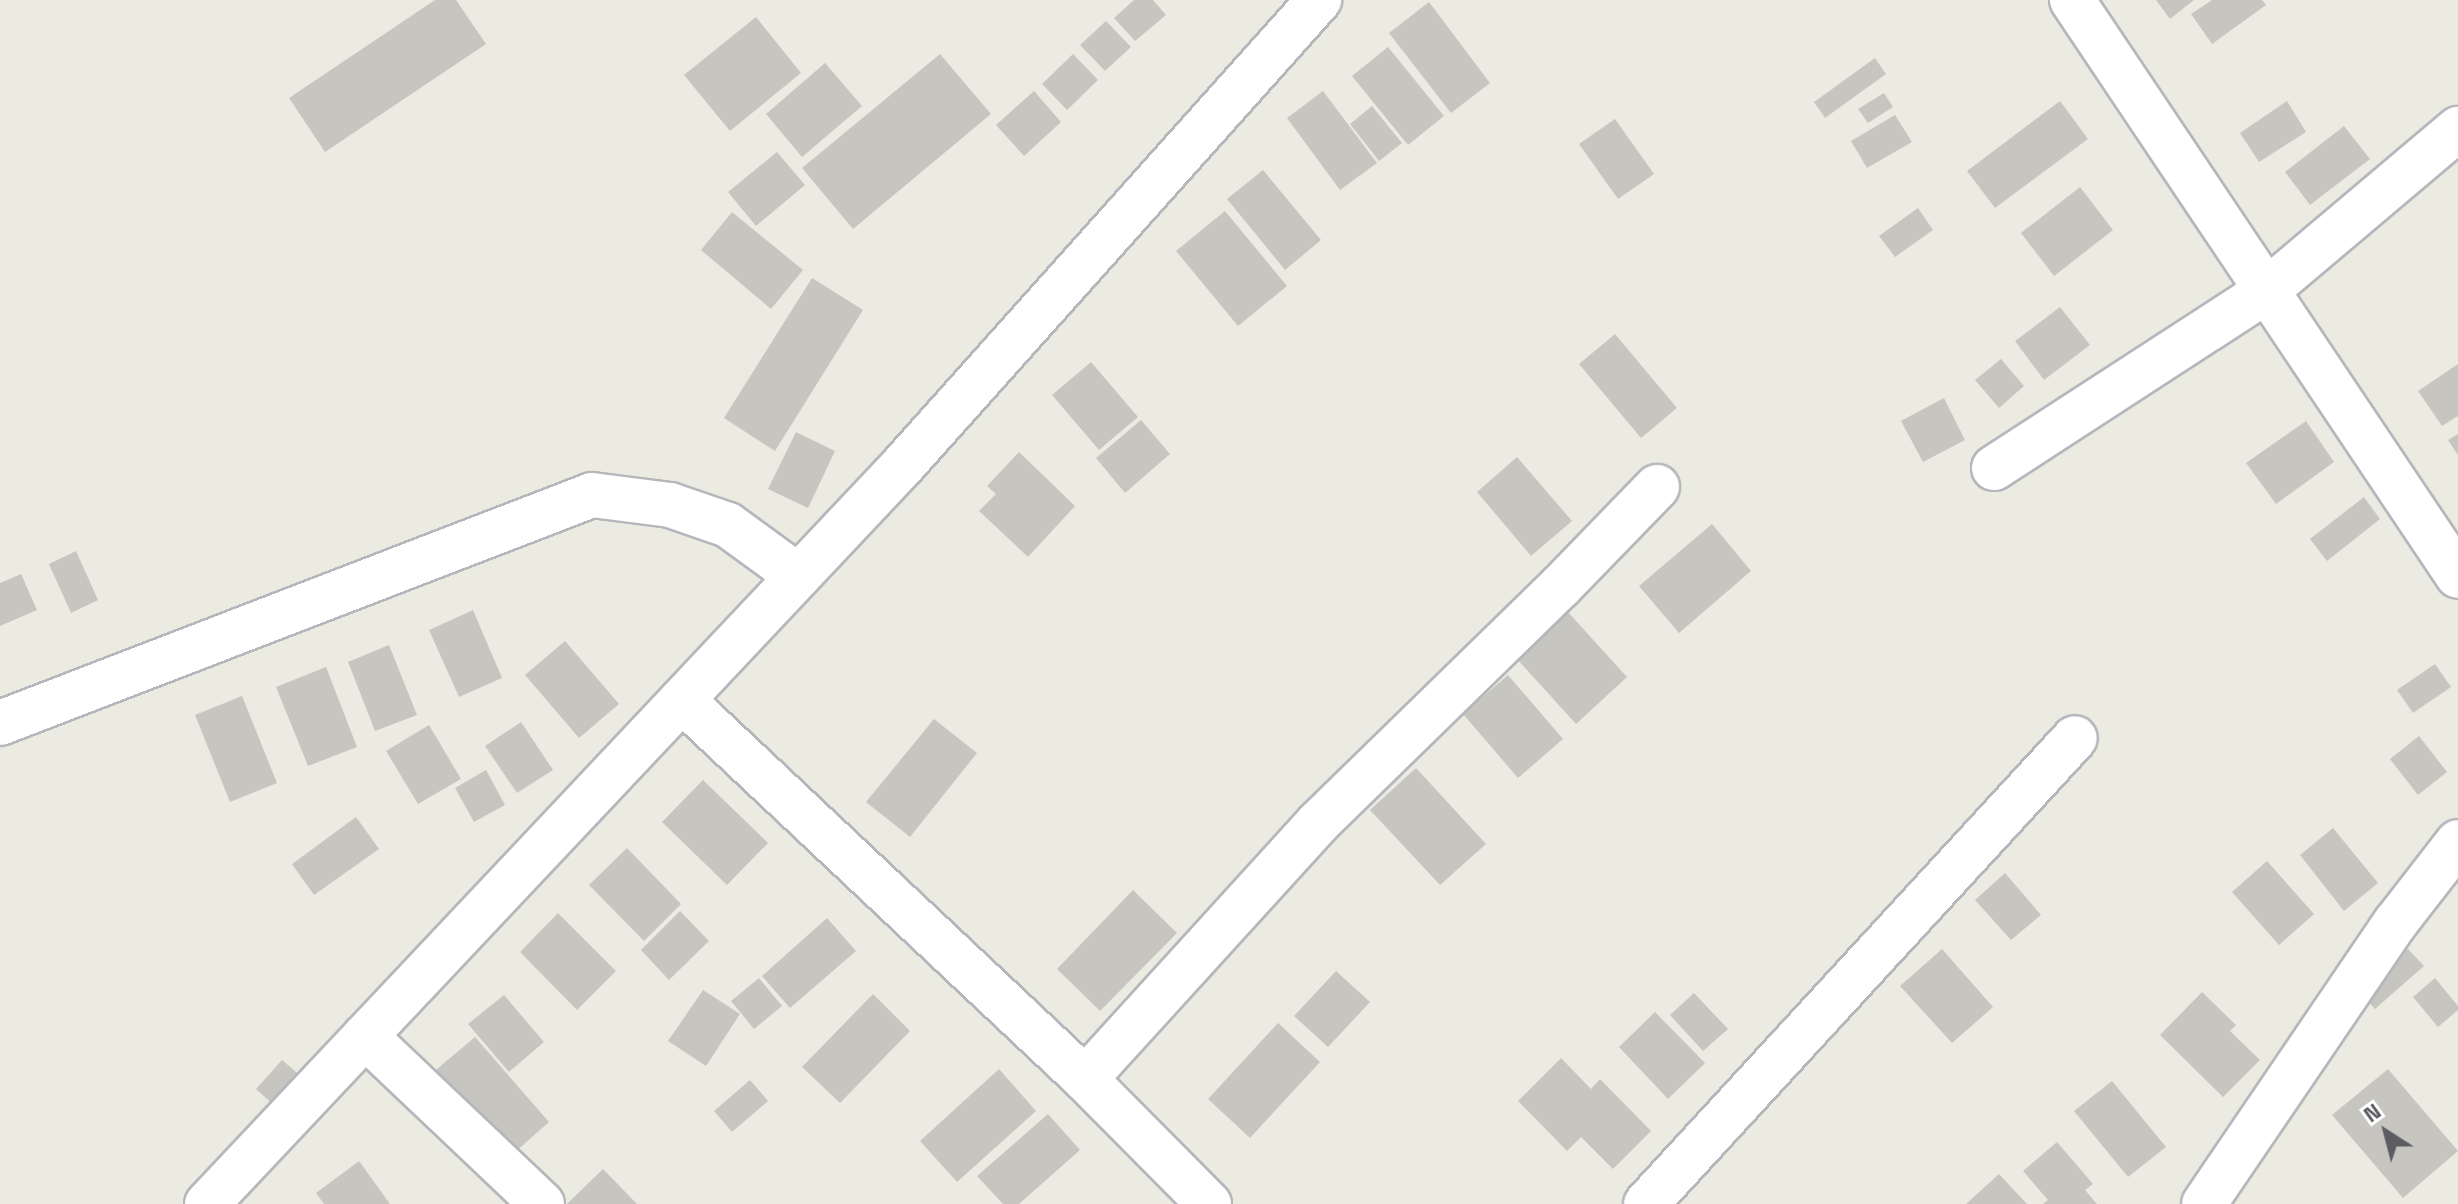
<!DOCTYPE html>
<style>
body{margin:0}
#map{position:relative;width:2458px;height:1204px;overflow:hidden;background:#ecebe2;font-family:"Space Grotesk",sans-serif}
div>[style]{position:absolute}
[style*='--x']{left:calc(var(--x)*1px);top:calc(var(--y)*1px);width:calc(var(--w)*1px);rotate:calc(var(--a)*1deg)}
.building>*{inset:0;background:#c7c5c0}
.roads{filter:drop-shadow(2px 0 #b5b7bc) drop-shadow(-2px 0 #b5b7bc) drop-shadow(0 2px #b5b7bc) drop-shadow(0 -2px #b5b7bc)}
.minor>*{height:44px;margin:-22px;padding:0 22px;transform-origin:22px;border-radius:22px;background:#fff}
span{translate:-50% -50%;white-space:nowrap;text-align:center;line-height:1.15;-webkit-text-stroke:6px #fff;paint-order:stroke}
.north{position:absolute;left:2346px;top:1092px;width:80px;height:80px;-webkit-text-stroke:6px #fff;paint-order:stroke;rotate:324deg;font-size:22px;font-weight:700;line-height:32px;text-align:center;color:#5b5d62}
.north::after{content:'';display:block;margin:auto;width:28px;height:36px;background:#5b5d62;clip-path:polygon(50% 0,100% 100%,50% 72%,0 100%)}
</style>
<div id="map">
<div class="building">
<i style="clip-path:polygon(435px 0,456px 0,486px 44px,325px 152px,289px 98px)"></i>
<i style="clip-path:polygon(1134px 0,1153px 0,1166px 15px,1135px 41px,1114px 18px)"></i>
<i style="clip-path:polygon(2156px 0,2194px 0,2170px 19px)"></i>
<i style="clip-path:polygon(2212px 0,2262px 0,2266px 5px,2212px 44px,2191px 14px)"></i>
<i style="clip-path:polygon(1429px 2px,1490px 83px,1451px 113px,1389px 33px)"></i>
<i style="clip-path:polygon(756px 17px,801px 73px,730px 131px,684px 75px)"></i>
<i style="clip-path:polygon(1106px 21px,1131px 47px,1105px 71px,1080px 45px)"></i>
<i style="clip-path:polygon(1388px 47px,1444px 116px,1408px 145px,1352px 76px)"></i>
<i style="clip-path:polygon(940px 54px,991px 114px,853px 229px,802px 168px)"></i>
<i style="clip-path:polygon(1073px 54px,1098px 80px,1067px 110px,1042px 84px)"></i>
<i style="clip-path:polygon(1875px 58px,1886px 74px,1825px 118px,1814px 102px)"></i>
<i style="clip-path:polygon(825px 63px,862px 106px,802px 157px,766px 114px)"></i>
<i style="clip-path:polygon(1034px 91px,1061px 122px,1024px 156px,996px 125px)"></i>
<i style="clip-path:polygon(1323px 91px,1377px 163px,1340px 190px,1287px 118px)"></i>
<i style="clip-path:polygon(1884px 93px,1893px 107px,1868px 123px,1858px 109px)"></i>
<i style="clip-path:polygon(2060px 101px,2088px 139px,1995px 208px,1967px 171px)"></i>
<i style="clip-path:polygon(2287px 101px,2306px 132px,2259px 162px,2240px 133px)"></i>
<i style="clip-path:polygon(1372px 106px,1402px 143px,1379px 161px,1350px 124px)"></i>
<i style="clip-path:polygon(1895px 115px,1912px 142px,1867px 168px,1851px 141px)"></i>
<i style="clip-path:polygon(1615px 119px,1654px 174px,1618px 199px,1579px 144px)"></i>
<i style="clip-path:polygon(2344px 126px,2370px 159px,2310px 205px,2285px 172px)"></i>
<i style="clip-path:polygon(777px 152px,805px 185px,756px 226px,728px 192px)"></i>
<i style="clip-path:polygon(1263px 170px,1321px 240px,1285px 270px,1227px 199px)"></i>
<i style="clip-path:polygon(2080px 187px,2113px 230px,2054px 276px,2021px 233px)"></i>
<i style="clip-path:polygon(1918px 208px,1933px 230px,1895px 257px,1879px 236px)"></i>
<i style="clip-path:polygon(1225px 211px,1287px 286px,1238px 326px,1176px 251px)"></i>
<i style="clip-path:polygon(732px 212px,803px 270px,771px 309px,701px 250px)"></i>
<i style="clip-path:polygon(812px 278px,863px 310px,775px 451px,724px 418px)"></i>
<i style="clip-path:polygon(2060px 307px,2090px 345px,2044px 380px,2015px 341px)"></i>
<i style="clip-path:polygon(1615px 334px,1677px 408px,1641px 438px,1579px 364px)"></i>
<i style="clip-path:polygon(2001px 359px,2024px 386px,1999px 408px,1975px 380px)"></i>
<i style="clip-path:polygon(1091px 362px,1138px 417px,1099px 450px,1052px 395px)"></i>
<i style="clip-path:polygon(2458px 364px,2458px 416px,2442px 426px,2418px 391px)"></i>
<i style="clip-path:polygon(1944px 398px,1965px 440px,1923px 462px,1901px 421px)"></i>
<i style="clip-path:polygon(1141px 420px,1170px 454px,1125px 493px,1096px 458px)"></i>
<i style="clip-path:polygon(2306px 421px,2334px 462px,2276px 504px,2246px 463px)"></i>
<i style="clip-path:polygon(796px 432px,835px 451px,808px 508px,768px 489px)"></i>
<i style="clip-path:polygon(2458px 434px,2458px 455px,2448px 440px)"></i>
<i style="clip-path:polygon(1019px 452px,1075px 506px,1028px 557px,979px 511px,996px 494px,987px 486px)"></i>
<i style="clip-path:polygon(1517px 457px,1572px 521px,1531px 556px,1477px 492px)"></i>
<i style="clip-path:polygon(2364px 497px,2380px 519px,2327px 561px,2310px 539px)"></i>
<i style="clip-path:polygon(1712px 524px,1751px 571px,1679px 633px,1639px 586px)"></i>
<i style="clip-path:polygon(76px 551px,98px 600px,71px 613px,49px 564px)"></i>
<i style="clip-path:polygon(21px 574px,37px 610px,0 626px,0 583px)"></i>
<i style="clip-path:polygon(473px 610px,502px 678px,459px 697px,429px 630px)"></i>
<i style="clip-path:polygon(1567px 611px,1627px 677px,1576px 724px,1516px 658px)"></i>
<i style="clip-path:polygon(565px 641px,619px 704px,579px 738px,525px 675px)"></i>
<i style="clip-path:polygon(389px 645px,417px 715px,375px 731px,348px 662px)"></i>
<i style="clip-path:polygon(2435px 664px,2451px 687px,2413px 713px,2397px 690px)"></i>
<i style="clip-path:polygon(326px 667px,357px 747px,308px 766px,276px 687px)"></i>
<i style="clip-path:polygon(1508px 675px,1563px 739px,1518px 778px,1463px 714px)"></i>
<i style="clip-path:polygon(242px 696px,277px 783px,230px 802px,195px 715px)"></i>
<i style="clip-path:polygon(934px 719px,977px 753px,910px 837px,866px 802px)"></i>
<i style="clip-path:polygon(521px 722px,553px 770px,517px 793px,485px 746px)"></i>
<i style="clip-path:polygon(429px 725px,461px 779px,418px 804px,386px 751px)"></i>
<i style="clip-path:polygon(2419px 736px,2447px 772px,2418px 795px,2390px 759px)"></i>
<i style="clip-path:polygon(1416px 768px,1486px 844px,1440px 885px,1370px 810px)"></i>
<i style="clip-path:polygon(486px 770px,505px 805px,474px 822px,455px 788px)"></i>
<i style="clip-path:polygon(703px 780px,768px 843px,727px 885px,662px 822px)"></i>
<i style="clip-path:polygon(356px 817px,379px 849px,314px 895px,292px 864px)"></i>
<i style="clip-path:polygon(2333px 828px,2378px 883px,2344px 911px,2300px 855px)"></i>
<i style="clip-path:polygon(627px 848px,681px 904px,644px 941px,589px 885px)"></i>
<i style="clip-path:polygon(2267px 861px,2314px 914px,2279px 945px,2232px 892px)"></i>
<i style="clip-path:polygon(2005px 873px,2041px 915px,2011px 940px,1975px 900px)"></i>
<i style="clip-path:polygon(1133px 890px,1177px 933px,1100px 1011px,1057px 969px)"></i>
<i style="clip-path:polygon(680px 911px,709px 941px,669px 980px,641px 950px)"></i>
<i style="clip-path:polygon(558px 913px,616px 971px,577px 1010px,520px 952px)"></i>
<i style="clip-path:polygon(827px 918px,856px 951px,790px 1008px,762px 976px)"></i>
<i style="clip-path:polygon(1942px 949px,1993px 1007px,1952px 1043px,1900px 986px)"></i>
<i style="clip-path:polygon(2408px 949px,2424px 966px,2375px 1009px,2359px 991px)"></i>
<i style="clip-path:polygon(1336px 971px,1370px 1002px,1328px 1047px,1294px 1016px)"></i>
<i style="clip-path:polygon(759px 978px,782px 1006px,754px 1029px,731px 1001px)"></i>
<i style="clip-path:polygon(2435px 978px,2458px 1006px,2458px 1010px,2438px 1027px,2413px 997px)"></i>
<i style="clip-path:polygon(703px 990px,740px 1014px,706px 1066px,668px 1041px)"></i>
<i style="clip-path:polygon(2202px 992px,2236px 1025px,2230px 1031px,2260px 1060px,2223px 1097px,2160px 1035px)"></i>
<i style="clip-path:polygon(1694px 993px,1728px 1029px,1703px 1051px,1670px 1015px)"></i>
<i style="clip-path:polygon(873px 994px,910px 1031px,840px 1103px,802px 1067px)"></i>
<i style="clip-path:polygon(504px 995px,544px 1042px,509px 1072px,468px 1024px)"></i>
<i style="clip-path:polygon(1655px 1012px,1705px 1063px,1668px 1099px,1619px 1047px)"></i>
<i style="clip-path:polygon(1278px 1023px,1320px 1062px,1250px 1138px,1208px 1099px)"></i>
<i style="clip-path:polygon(475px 1037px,549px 1122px,506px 1160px,431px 1074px)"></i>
<i style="clip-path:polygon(1561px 1058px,1591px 1089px,1600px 1079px,1651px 1131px,1613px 1169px,1581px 1137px,1567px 1151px,1518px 1101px)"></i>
<i style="clip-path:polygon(282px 1060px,303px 1078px,276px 1107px,256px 1089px)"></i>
<i style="clip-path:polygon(999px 1069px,1036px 1111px,957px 1182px,920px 1141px)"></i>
<i style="clip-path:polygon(2388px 1069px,2458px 1151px,2403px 1198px,2332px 1115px)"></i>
<i style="clip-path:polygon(750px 1080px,768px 1101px,732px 1132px,714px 1111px)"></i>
<i style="clip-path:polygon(2112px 1081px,2166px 1147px,2128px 1177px,2074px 1111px)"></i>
<i style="clip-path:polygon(1048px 1114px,1080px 1150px,1019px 1204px,1003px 1204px,977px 1176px)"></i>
<i style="clip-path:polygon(2057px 1142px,2093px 1184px,2085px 1190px,2097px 1204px,2043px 1204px,2048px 1200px,2023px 1171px)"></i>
<i style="clip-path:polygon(359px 1161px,390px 1204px,324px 1204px,316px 1193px)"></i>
<i style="clip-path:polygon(603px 1169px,637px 1204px,567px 1204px)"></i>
<i style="clip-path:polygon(1999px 1174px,2027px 1204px,1966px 1204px)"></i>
</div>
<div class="roads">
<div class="minor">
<i style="--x:2072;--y:0;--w:693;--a:56.17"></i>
<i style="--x:1994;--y:468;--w:323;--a:-33"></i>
<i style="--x:2265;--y:292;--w:253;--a:-40.2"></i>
<i style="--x:682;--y:700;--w:553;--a:43.24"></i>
<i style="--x:1085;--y:1079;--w:176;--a:45.2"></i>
<i style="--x:0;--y:723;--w:634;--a:-21.06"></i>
<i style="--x:592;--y:495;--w:79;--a:7.3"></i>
<i style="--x:670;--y:505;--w:61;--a:19"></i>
<i style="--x:728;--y:525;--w:87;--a:36.1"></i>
<i style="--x:365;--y:1036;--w:244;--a:43.5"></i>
<i style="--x:1085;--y:1079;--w:346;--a:-47.7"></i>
<i style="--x:1318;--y:823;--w:339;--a:-44.3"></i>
<i style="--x:1561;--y:586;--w:138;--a:-45.9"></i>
<i style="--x:207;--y:1204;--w:1017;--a:-46.71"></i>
<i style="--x:904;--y:464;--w:623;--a:-48.19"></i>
<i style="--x:1646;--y:1204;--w:633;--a:-47.37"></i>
<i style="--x:2204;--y:1204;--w:341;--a:-55.8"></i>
<i style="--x:2396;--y:922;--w:101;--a:-52.2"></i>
</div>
</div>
<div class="north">N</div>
</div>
